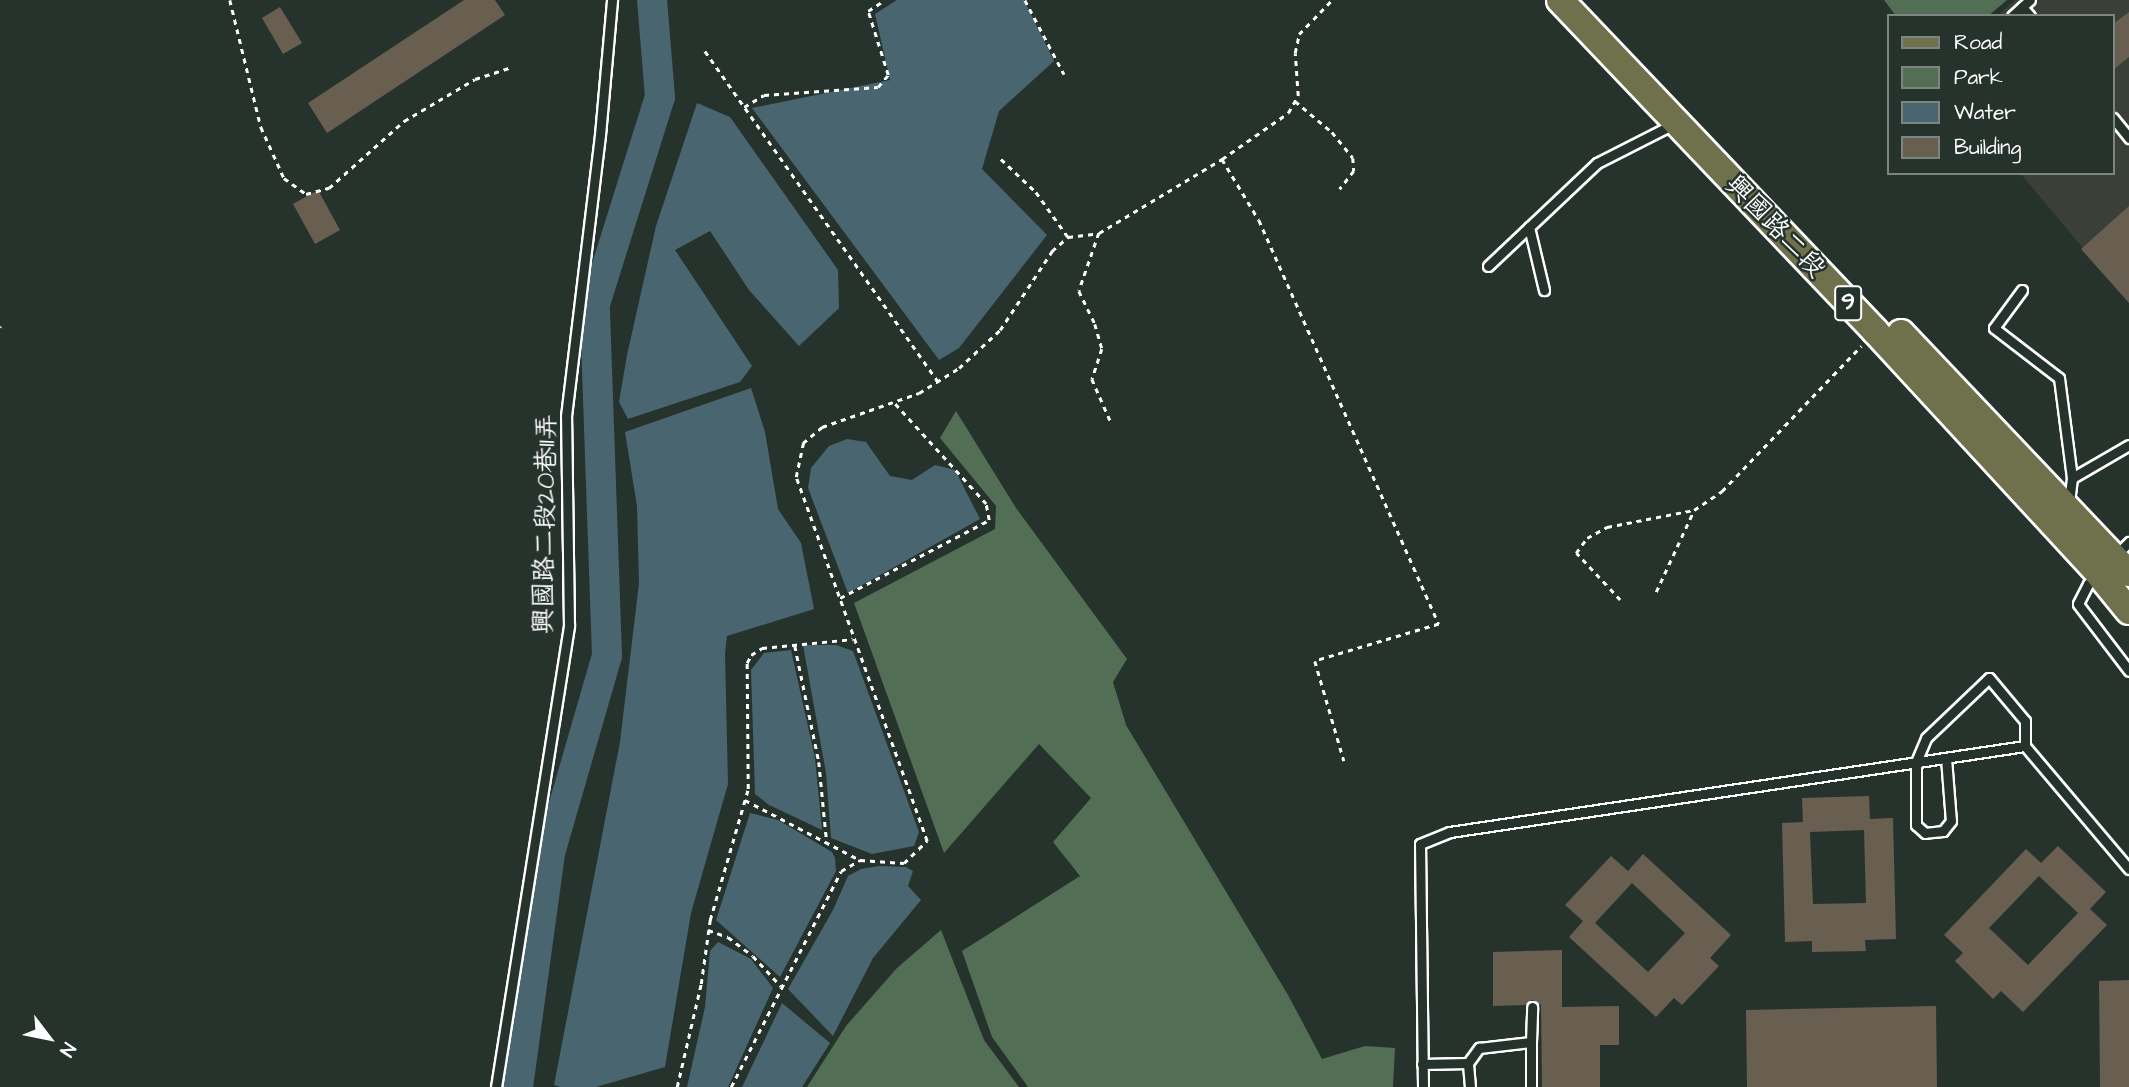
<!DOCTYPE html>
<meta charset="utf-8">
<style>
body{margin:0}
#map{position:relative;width:2129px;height:1087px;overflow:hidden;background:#26332d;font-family:"Architects Daughter","LXGW WenKai TC",sans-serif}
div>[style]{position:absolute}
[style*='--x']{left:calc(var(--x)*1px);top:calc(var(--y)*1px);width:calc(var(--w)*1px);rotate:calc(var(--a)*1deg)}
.built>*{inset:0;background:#3a4038}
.green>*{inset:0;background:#526e55}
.water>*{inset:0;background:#49656f}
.river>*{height:30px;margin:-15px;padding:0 15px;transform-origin:15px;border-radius:15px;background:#49656f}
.building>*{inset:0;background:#685f51}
.path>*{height:2.5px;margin-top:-1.25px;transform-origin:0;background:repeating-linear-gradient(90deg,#fff 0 5px,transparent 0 10px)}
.roads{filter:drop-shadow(2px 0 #fff) drop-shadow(-2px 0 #fff) drop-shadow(0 2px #fff) drop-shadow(0 -2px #fff)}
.lane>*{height:9px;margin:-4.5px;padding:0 4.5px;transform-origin:4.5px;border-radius:4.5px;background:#26332d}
.primary>*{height:26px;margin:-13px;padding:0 13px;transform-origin:13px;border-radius:13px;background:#6e714b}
span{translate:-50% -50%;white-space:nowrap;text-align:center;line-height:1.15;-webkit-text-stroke:5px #26332d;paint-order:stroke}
.shield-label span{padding:2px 5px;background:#26332d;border:2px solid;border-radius:5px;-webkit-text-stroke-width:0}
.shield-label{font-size:24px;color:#fff;font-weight:700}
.street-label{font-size:26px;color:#fff}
.legend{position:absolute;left:1887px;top:14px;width:228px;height:161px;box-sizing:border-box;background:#26332d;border:2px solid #7d8581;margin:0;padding:9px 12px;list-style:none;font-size:21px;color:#fff}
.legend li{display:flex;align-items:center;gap:14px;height:35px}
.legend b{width:35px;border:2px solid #7d8581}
.north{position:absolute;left:14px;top:1003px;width:70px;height:70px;-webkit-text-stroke:5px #26332d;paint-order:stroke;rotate:122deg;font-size:19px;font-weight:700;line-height:28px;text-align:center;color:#fff}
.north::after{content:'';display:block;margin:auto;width:24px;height:32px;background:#fff;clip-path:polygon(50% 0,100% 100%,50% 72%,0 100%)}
</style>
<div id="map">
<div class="built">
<i style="clip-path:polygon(2015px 0,2129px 0,2129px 303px,2020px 173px,2113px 173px,2113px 16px,1997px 16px)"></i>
</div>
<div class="green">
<i style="clip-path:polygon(1884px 0,2007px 0,1988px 16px,1896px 16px)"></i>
<i style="clip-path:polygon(956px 411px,1016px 508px,1127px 659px,1113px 682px,1126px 725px,1288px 995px,1322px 1059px,1365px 1046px,1395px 1048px,1393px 1087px,1028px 1087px,992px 1037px,962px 951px,1080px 876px,1053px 842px,1091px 798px,1039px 744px,944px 853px,854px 603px,995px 529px,996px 506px,940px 438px)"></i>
<i style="clip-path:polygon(941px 930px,984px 1040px,1019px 1087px,807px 1087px,846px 1026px,897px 968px)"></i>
</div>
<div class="water">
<i style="clip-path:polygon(897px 0,1024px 0,1054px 61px,999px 111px,982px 169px,1047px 235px,959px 348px,939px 360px,752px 108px,890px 80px,875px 14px)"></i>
<i style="clip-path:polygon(697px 103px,730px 117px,838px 270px,839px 308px,799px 346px,749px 290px,710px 231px,675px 250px,752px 366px,740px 382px,628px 419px,619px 402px,627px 355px,656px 226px)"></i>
<i style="clip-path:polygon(751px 388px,765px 432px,778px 509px,801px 543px,814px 609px,727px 636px,725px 654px,728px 784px,691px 913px,665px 1067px,596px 1087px,560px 1087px,554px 1085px,620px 742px,639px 583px,637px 506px,625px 432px)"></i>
<i style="clip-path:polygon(847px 439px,866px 442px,890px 476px,912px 480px,935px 465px,955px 470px,980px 519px,848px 593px,808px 488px,811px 468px,829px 446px)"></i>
<i style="clip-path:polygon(803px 645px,836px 645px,853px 651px,919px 832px,914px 846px,872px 854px,831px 838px,826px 773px)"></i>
<i style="clip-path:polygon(791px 650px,815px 758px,822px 830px,769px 805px,755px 794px,751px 670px,764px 653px)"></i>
<i style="clip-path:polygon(750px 813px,778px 820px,832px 852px,835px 858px,836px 871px,780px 977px,716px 920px)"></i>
<i style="clip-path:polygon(879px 866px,906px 867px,913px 871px,908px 886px,921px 900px,873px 958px,833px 1036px,788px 989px,833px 910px,848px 876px,861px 869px)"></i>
<i style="clip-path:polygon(718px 942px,751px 959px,773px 988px,728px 1087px,687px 1087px,705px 1007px,710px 951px)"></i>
<i style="clip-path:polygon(782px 1003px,830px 1043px,802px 1087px,742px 1087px)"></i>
</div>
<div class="river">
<i style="--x:518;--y:1087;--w:236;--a:-82.2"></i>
<i style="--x:550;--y:853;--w:205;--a:-73.9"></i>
<i style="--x:607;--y:656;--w:352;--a:-92"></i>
<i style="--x:595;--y:304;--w:217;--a:-72.6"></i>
<i style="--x:660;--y:97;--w:97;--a:-94.7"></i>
</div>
<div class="building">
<i style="clip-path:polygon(464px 0,495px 0,505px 15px,327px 133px,308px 103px)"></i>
<i style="clip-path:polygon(280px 7px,302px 43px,283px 54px,262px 18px)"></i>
<i style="clip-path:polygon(2129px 12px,2129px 57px,2113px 70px,2113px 24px)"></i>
<i style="clip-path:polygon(318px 190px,340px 230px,315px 244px,293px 204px)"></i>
<i style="clip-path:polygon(2129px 206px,2129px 303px,2081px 249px)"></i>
<i style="clip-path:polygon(evenodd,1869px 796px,1870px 819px,1893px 818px,1896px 939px,1865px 940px,1866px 951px,1812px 952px,1812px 941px,1785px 942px,1782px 823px,1803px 822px,1802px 798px,1869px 796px,1864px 830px,1866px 903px,1813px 904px,1810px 832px,1864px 830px)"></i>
<i style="clip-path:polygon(evenodd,2058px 846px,2106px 892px,2090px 909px,2107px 925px,2023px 1012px,2001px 991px,1993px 999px,1955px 961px,1963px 953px,1944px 935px,2026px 849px,2041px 863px,2058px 846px,2039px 876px,2078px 913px,2028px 965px,1989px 928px,2039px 876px)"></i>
<i style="clip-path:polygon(evenodd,1643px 854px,1731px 935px,1710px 958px,1719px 966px,1682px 1005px,1674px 998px,1656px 1017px,1569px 937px,1583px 921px,1565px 905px,1611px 856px,1628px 871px,1643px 854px,1632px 883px,1685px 933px,1648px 972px,1595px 923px,1632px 883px)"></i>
<i style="clip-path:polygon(1562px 950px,1562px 1007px,1619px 1006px,1619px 1045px,1600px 1045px,1600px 1087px,1542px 1087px,1541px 1005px,1532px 1000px,1525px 1005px,1493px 1006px,1493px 952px)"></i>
<i style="clip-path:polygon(2129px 980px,2129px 1087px,2100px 1087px,2099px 981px)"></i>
<i style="clip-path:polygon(1936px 1006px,1937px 1087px,1747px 1087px,1746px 1010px)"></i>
</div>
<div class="path">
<i style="--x:230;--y:0;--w:131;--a:76.3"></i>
<i style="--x:261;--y:127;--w:56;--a:65.7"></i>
<i style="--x:284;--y:178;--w:27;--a:36"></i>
<i style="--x:306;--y:194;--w:24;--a:-15"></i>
<i style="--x:329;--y:188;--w:101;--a:-41.8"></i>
<i style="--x:404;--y:121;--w:82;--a:-30.6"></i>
<i style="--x:475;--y:79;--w:38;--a:-18"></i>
<i style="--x:1025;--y:0;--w:84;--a:62.2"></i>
<i style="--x:705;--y:51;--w:404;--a:54.8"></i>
<i style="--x:1295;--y:101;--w:48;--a:40"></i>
<i style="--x:1332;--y:132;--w:33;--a:51"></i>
<i style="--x:1353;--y:158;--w:13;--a:86"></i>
<i style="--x:1354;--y:171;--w:23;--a:128"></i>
<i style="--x:744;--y:107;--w:23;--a:-31"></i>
<i style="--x:764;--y:95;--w:114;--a:-4"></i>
<i style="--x:878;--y:87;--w:16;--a:-50"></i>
<i style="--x:888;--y:75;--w:67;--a:-107.4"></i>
<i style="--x:868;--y:11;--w:20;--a:-33"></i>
<i style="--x:1001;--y:159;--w:48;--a:43.3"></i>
<i style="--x:1036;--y:192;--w:55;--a:54.6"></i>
<i style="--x:1222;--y:159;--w:71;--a:58.8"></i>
<i style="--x:1259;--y:220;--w:442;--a:66"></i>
<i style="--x:1439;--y:624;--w:129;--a:163.4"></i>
<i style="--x:1315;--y:661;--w:104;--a:73.8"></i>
<i style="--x:1099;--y:233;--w:61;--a:109"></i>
<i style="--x:1079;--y:291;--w:37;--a:64"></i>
<i style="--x:1095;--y:324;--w:26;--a:74"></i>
<i style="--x:1102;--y:349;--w:32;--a:108"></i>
<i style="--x:1092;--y:379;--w:45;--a:66.3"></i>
<i style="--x:0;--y:327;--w:1;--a:-45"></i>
<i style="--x:1656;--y:592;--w:90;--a:-65.1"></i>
<i style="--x:840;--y:598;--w:168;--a:-27.6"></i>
<i style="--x:989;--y:520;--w:16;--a:-101"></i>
<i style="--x:986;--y:504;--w:137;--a:-132.3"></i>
<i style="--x:1620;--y:600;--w:64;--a:-133.1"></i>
<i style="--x:1576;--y:553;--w:19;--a:-54"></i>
<i style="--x:1587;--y:538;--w:23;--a:-29"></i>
<i style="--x:1607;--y:527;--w:89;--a:-11.1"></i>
<i style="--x:1694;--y:510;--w:34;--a:-34"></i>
<i style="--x:1722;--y:491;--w:201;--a:-46.2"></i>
<i style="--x:795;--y:646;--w:118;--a:78.3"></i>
<i style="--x:819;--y:762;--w:81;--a:84.4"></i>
<i style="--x:745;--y:800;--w:130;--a:27.6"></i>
<i style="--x:708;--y:930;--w:21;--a:19"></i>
<i style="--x:728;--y:937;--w:31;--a:37"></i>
<i style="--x:753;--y:956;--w:41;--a:47"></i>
<i style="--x:677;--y:1087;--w:106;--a:-76.9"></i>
<i style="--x:701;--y:984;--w:65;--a:-82"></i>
<i style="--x:710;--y:920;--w:136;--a:-73.8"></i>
<i style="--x:748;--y:789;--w:126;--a:-90.5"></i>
<i style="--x:747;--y:663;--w:9;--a:-63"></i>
<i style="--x:751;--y:655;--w:13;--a:-32"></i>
<i style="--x:762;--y:648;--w:91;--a:-5.6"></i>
<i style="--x:731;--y:1087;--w:242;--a:-63"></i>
<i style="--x:841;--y:871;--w:22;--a:-30"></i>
<i style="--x:860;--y:860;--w:44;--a:3.9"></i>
<i style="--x:904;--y:863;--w:32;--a:-44"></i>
<i style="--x:927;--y:841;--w:387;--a:-109.8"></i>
<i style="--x:796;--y:477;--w:35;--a:-78"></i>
<i style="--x:803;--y:443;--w:25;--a:-40"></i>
<i style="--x:822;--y:427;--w:103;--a:-19.3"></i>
<i style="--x:919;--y:393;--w:47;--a:-32"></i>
<i style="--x:959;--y:368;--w:56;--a:-42.8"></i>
<i style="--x:1000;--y:330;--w:95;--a:-56.6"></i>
<i style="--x:1052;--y:251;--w:21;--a:-41"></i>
<i style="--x:1068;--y:237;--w:31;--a:-7"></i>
<i style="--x:1099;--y:233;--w:144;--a:-31"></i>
<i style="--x:1222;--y:159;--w:80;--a:-34.9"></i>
<i style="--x:1288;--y:113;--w:20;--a:-60"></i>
<i style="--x:1298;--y:96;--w:43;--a:-94"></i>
<i style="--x:1295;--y:53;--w:19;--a:-78"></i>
<i style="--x:1299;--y:34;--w:47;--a:-45.9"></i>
</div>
<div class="roads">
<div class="lane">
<i style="--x:2022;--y:7;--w:12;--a:48"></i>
<i style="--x:2012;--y:16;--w:24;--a:-42"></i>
<i style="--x:2113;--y:118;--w:26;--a:51"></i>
<i style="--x:1529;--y:227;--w:65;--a:76.6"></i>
<i style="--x:1488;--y:266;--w:150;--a:-43.4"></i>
<i style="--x:1597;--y:163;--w:86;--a:-26.9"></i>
<i style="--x:2022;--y:290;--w:47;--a:126.4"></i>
<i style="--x:1994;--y:328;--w:82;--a:37.6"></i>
<i style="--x:2059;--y:378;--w:101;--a:82.6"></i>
<i style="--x:2072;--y:478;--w:25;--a:97"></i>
<i style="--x:2072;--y:478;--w:66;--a:-30.1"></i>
<i style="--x:2115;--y:556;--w:20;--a:-45"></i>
<i style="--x:2096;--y:576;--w:11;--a:135"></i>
<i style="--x:2088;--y:584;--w:22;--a:117"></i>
<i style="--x:2078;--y:604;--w:84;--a:52.7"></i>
<i style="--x:1946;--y:758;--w:63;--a:85.5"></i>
<i style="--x:1951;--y:821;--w:13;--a:129"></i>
<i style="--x:1943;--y:831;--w:18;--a:174"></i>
<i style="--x:1925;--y:833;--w:12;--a:-138"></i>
<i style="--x:1916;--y:825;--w:63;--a:-90"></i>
<i style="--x:1916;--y:762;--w:26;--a:-67"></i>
<i style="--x:1926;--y:738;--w:87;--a:-43.6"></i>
<i style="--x:1989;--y:678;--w:56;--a:50.1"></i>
<i style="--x:2025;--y:721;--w:25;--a:90"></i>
<i style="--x:1531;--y:1042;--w:35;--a:-88"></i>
<i style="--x:1422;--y:1064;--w:46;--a:-1.2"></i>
<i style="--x:496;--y:1087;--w:467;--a:-81"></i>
<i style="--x:569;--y:626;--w:210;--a:-90.8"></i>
<i style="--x:566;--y:416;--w:283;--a:-83.1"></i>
<i style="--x:600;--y:135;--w:136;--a:-84.9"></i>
<i style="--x:1423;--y:1087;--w:243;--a:-90.7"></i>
<i style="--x:1420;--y:844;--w:32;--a:-22"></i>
<i style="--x:1450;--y:832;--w:581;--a:-8.51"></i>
<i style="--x:2025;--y:746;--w:161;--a:49.8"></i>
<i style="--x:1470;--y:1087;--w:24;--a:-95"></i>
<i style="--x:1468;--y:1063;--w:19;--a:-54"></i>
<i style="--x:1479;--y:1048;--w:52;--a:-6.6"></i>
<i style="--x:1531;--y:1042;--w:45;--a:90"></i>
</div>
<div class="primary">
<i style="--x:1560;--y:0;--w:457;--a:46.4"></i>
<i style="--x:1875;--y:331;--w:329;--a:47.3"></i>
<i style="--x:2098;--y:573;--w:49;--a:50.8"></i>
<i style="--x:1901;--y:333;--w:331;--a:46.5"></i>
</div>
</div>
<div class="shield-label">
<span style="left:1848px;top:303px">9</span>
</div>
<div class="street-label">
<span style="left:1775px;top:227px;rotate:46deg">興國路二段</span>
<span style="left:546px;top:524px;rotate:-89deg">興國路二段20巷11弄</span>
</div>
<ul class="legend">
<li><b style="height:9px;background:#6e714b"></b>Road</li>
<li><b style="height:19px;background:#526e55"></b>Park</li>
<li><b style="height:19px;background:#49656f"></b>Water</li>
<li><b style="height:19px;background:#685f51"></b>Building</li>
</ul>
<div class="north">N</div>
</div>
